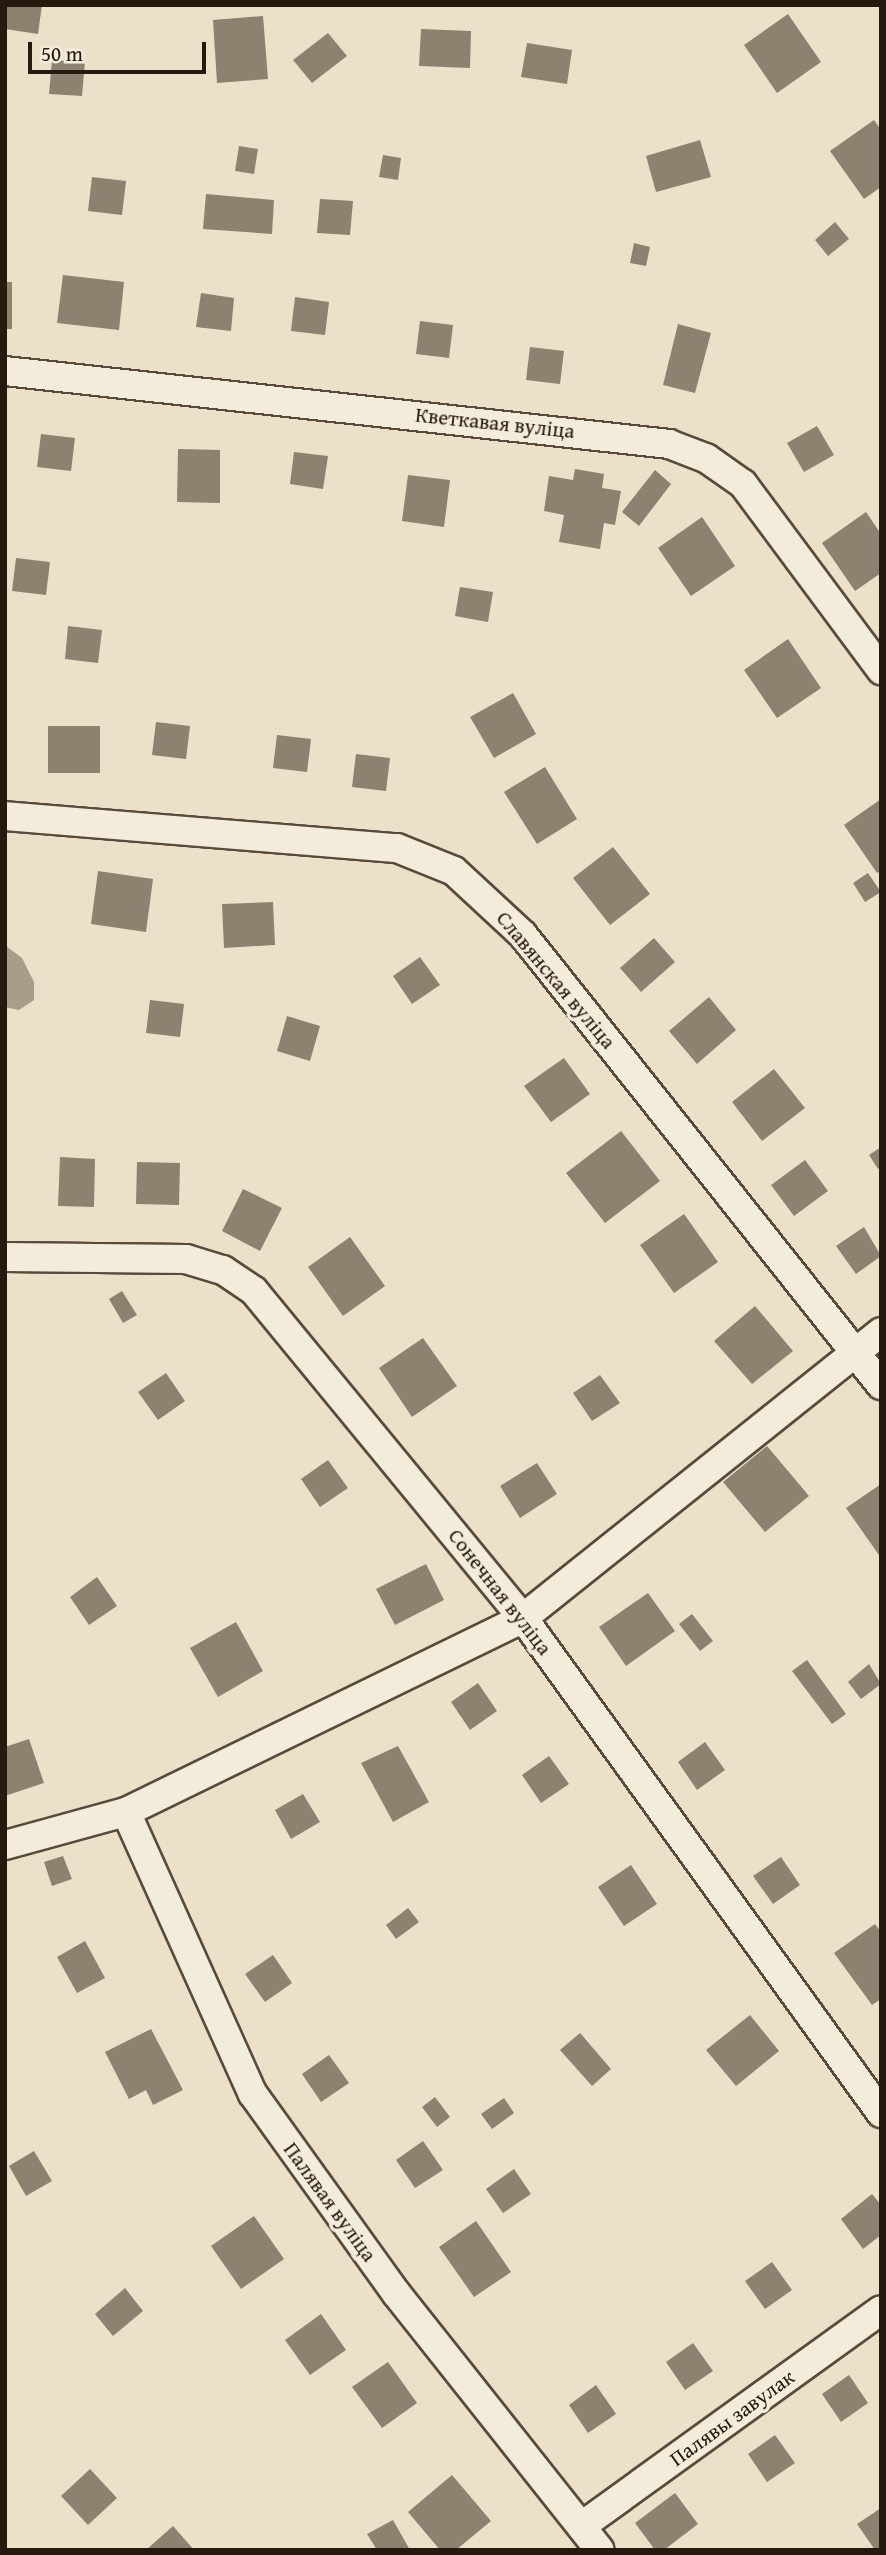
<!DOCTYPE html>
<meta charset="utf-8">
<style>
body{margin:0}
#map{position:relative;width:886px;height:2555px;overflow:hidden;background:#ece1c8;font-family:"Gentium Book Plus",serif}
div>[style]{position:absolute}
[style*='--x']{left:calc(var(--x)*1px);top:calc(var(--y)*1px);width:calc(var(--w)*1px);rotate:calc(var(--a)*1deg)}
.water>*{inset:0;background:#a99d89}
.building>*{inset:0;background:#8d816f}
.roads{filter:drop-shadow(2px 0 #584b3c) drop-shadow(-2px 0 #584b3c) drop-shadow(0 2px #584b3c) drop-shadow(0 -2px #584b3c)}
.street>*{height:28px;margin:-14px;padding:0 14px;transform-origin:14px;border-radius:14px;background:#f3ecdb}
span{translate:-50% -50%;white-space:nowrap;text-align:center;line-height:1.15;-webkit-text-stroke:7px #f3ecdb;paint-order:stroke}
.street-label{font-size:21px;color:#26190e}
.frame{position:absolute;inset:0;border:7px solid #26190e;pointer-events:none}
.scale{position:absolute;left:28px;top:42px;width:178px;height:32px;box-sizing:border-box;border:4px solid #26190e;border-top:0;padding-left:9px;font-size:21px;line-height:24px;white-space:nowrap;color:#26190e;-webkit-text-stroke:5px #f3ecdb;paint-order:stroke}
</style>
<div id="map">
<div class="water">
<i style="clip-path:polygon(6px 946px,22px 958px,34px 982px,34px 1000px,19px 1010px,5px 1007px)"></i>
</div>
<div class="building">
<i style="clip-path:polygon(5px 5px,42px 5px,38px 34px,5px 29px)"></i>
<i style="clip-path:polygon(788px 14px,821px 62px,777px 93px,744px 45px)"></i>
<i style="clip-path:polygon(263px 16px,268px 79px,217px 83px,213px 20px)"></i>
<i style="clip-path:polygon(421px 29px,471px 31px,470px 68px,419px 66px)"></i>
<i style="clip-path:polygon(328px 33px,347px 56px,312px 83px,293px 60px)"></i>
<i style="clip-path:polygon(527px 43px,572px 50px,567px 84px,521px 77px)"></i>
<i style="clip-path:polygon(52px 60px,85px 62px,82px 96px,49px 94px)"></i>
<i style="clip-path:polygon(874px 120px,881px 130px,881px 187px,864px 199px,830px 151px)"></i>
<i style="clip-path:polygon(700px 140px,711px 177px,656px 192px,646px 156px)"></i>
<i style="clip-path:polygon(239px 146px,258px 149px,254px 174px,235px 171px)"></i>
<i style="clip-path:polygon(383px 155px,401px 158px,398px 180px,379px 177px)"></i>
<i style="clip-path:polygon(92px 177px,126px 181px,122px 215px,88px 211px)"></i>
<i style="clip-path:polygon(206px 194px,274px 200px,272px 234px,203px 229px)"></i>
<i style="clip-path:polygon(320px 199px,353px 201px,350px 235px,317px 233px)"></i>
<i style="clip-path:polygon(835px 222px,849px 239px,828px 256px,815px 240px)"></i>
<i style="clip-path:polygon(634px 243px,650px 247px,646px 266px,630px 263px)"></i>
<i style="clip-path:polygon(63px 275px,124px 282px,119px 330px,57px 323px)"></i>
<i style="clip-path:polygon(5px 282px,12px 282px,12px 329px,5px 329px)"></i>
<i style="clip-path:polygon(201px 293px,234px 298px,231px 331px,196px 327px)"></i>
<i style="clip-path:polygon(295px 297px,329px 302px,325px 335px,291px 331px)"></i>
<i style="clip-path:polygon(420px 321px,453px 325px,449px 358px,416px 354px)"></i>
<i style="clip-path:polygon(678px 324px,711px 333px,695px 393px,663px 385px)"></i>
<i style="clip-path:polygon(530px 347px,564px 351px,560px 384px,526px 380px)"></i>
<i style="clip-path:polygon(817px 426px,834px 455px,804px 472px,787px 443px)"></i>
<i style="clip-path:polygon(41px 434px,75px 438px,71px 471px,37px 467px)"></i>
<i style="clip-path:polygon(178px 449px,220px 450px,220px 503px,177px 502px)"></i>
<i style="clip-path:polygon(294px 452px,328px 456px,323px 489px,290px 484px)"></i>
<i style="clip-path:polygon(575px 469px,604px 474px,602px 488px,621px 491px,615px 525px,604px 523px,600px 549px,559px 542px,564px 515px,544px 511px,549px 476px,573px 480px)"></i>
<i style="clip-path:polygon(655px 470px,671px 484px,639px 526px,622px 512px)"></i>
<i style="clip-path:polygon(408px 475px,450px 480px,444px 527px,402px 521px)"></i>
<i style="clip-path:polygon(866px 512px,881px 534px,881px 573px,855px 591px,822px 543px)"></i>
<i style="clip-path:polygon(702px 517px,735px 566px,691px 596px,658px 548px)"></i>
<i style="clip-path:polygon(16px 558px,50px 562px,46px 595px,12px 591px)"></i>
<i style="clip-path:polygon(460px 587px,493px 592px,488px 622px,455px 616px)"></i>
<i style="clip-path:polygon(68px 626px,102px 630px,98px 663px,65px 659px)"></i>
<i style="clip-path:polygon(788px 639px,821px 688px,777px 718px,744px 670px)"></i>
<i style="clip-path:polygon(513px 693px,536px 734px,494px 758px,470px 717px)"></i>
<i style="clip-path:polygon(156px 722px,190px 726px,186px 759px,152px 755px)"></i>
<i style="clip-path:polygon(48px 726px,100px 726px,100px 773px,48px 773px)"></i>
<i style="clip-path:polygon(277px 735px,311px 739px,307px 772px,273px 768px)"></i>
<i style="clip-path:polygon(356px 754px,390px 758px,386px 791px,352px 787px)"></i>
<i style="clip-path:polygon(545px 767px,577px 819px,537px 844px,504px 792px)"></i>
<i style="clip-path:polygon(881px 799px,881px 871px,877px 873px,844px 825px)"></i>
<i style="clip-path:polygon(613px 847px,650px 894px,610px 925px,573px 878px)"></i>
<i style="clip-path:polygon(98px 871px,153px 879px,146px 932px,91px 924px)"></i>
<i style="clip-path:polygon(868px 873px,881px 892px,865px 902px,853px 883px)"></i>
<i style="clip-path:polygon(273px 902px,275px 945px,224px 948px,222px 904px)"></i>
<i style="clip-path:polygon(654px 938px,675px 962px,641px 992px,620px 968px)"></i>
<i style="clip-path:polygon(420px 957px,440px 985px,412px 1004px,393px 976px)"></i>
<i style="clip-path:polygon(709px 997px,736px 1030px,697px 1064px,669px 1031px)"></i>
<i style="clip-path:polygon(150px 1000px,184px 1004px,180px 1037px,146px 1033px)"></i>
<i style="clip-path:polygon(287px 1016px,320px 1026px,310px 1061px,277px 1051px)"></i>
<i style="clip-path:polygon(564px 1058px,590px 1094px,551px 1122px,524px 1086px)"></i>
<i style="clip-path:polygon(774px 1069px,805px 1108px,762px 1141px,732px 1102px)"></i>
<i style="clip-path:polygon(621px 1131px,660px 1181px,605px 1223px,566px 1173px)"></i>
<i style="clip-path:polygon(881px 1147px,881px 1167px,878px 1169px,869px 1155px)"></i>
<i style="clip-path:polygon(60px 1157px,95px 1159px,94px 1207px,58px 1206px)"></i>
<i style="clip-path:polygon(805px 1160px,828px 1191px,794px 1216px,771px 1185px)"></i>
<i style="clip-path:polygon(137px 1162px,180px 1163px,179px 1205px,136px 1204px)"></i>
<i style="clip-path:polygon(243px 1189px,282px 1208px,260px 1251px,222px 1231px)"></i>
<i style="clip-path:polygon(684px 1214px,718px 1262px,674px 1293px,640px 1245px)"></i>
<i style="clip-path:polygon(864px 1227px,881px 1256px,856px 1274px,836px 1246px)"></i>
<i style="clip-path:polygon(350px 1237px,385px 1286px,343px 1316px,308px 1267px)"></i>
<i style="clip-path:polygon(122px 1291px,137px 1315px,123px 1323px,109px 1299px)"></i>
<i style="clip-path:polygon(755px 1306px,793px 1351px,752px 1384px,714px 1341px)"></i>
<i style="clip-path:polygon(423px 1338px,457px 1386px,412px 1417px,379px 1368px)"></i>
<i style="clip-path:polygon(166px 1373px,185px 1401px,158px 1420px,138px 1392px)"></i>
<i style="clip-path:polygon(600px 1375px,620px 1403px,592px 1421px,573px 1393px)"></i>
<i style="clip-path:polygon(767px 1446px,809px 1496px,765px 1532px,723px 1482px)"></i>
<i style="clip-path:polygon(328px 1460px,348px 1488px,320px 1507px,301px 1479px)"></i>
<i style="clip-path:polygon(537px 1463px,557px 1494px,520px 1518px,500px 1486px)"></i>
<i style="clip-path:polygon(881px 1484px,881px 1558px,846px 1508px)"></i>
<i style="clip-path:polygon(426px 1564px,444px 1600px,395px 1625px,376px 1589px)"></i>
<i style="clip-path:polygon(97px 1577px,117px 1606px,89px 1625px,70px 1597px)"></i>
<i style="clip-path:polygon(648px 1593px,675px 1631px,626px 1666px,599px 1627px)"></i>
<i style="clip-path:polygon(692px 1614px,713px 1641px,700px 1651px,679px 1624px)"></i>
<i style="clip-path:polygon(236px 1622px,263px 1671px,218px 1697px,190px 1648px)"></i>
<i style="clip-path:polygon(807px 1660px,846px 1714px,832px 1724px,792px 1671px)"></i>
<i style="clip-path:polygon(869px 1664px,881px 1684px,861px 1699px,848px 1682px)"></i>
<i style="clip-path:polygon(478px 1683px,497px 1711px,470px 1730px,451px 1702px)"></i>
<i style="clip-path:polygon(29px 1739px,44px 1783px,5px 1796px,5px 1747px)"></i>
<i style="clip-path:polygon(705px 1742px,725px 1770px,697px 1790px,678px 1762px)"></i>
<i style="clip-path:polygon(398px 1746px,429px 1802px,393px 1822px,361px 1763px)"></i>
<i style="clip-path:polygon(549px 1756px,569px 1784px,541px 1803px,522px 1775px)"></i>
<i style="clip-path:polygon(303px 1794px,320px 1822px,291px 1839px,275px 1810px)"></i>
<i style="clip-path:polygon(63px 1856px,72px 1879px,52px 1886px,44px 1862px)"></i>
<i style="clip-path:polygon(781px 1857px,800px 1885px,773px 1904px,753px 1876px)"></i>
<i style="clip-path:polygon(631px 1865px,657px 1904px,624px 1926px,598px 1887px)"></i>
<i style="clip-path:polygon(408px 1908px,419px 1922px,396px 1939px,386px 1925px)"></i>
<i style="clip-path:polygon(875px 1924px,881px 1932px,881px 1999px,872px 2005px,834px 1953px)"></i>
<i style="clip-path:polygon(85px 1941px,105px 1978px,77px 1993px,57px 1957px)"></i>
<i style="clip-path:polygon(273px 1955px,292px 1983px,265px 2002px,245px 1974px)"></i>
<i style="clip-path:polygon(750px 2015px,779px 2051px,736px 2086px,706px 2050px)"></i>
<i style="clip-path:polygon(151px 2029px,183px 2090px,153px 2105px,146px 2090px,129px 2099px,105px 2052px)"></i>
<i style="clip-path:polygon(580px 2033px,611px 2069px,592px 2086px,560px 2050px)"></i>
<i style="clip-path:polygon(329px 2055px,349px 2083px,321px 2102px,302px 2074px)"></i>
<i style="clip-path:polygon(435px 2097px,450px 2117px,437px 2127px,422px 2107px)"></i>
<i style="clip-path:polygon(504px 2098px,514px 2113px,492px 2129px,481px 2114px)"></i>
<i style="clip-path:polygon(423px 2141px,443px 2170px,415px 2188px,396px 2160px)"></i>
<i style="clip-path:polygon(34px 2151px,52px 2181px,26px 2196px,9px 2166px)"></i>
<i style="clip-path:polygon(514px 2169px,531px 2194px,503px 2213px,486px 2189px)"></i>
<i style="clip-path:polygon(872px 2194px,881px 2205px,881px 2235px,863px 2249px,841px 2219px)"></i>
<i style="clip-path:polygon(254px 2216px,284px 2259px,241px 2289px,211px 2246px)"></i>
<i style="clip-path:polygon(476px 2221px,511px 2272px,474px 2297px,439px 2247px)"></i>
<i style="clip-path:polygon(772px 2262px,792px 2290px,765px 2309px,745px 2281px)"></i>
<i style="clip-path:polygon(125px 2288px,143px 2311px,113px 2336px,95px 2314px)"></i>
<i style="clip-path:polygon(321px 2314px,346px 2350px,310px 2375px,285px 2340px)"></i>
<i style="clip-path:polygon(693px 2343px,713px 2371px,685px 2390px,666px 2362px)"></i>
<i style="clip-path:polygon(388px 2362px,417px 2403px,382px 2428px,352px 2387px)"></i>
<i style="clip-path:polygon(849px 2375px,868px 2403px,841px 2422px,822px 2394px)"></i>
<i style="clip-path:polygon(596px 2385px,616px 2414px,588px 2433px,569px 2405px)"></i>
<i style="clip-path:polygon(775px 2435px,795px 2463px,767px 2482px,748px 2454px)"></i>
<i style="clip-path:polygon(90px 2469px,117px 2498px,88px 2525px,61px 2496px)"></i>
<i style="clip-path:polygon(452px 2475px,491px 2521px,456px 2550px,440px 2550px,408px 2512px)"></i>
<i style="clip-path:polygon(675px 2493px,698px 2524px,664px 2550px,655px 2550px,635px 2523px)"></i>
<i style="clip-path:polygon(881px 2508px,881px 2550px,875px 2550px,857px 2524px)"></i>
<i style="clip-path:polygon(393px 2520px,410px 2550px,377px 2550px,367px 2534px)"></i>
<i style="clip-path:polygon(173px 2526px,194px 2550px,146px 2550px)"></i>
</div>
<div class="roads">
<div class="street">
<i style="--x:5;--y:371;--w:668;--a:6.27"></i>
<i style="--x:669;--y:444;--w:40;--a:21"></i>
<i style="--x:706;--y:458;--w:45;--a:35.1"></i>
<i style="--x:743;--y:484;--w:232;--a:53.4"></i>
<i style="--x:5;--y:816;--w:393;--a:4.7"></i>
<i style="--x:397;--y:848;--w:61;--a:22"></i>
<i style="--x:454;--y:871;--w:94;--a:42.8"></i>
<i style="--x:523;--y:935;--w:575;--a:51.5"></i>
<i style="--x:5;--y:1257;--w:181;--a:0.6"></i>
<i style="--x:186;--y:1259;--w:39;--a:17"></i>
<i style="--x:223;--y:1270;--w:37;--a:34"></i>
<i style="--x:254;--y:1291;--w:423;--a:50.6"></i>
<i style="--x:523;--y:1618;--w:611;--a:54.12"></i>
<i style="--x:126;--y:1812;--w:309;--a:65.8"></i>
<i style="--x:253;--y:2094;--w:245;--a:54.3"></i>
<i style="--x:396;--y:2293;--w:328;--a:51.6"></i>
<i style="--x:5;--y:1845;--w:125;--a:-15.3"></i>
<i style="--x:126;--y:1812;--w:442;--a:-26"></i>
<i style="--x:523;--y:1618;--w:458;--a:-38.6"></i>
<i style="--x:583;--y:2525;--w:367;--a:-35.8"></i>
</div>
</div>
<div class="street-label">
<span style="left:495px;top:423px;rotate:6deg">Кветкавая вуліца</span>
<span style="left:556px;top:980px;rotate:50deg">Славянская вуліца</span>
<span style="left:500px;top:1592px;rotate:52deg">Сонечная вуліца</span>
<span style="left:330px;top:2202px;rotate:54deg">Палявая вуліца</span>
<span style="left:732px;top:2418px;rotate:-36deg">Палявы завулак</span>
</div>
<div class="frame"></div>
<div class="scale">50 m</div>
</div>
